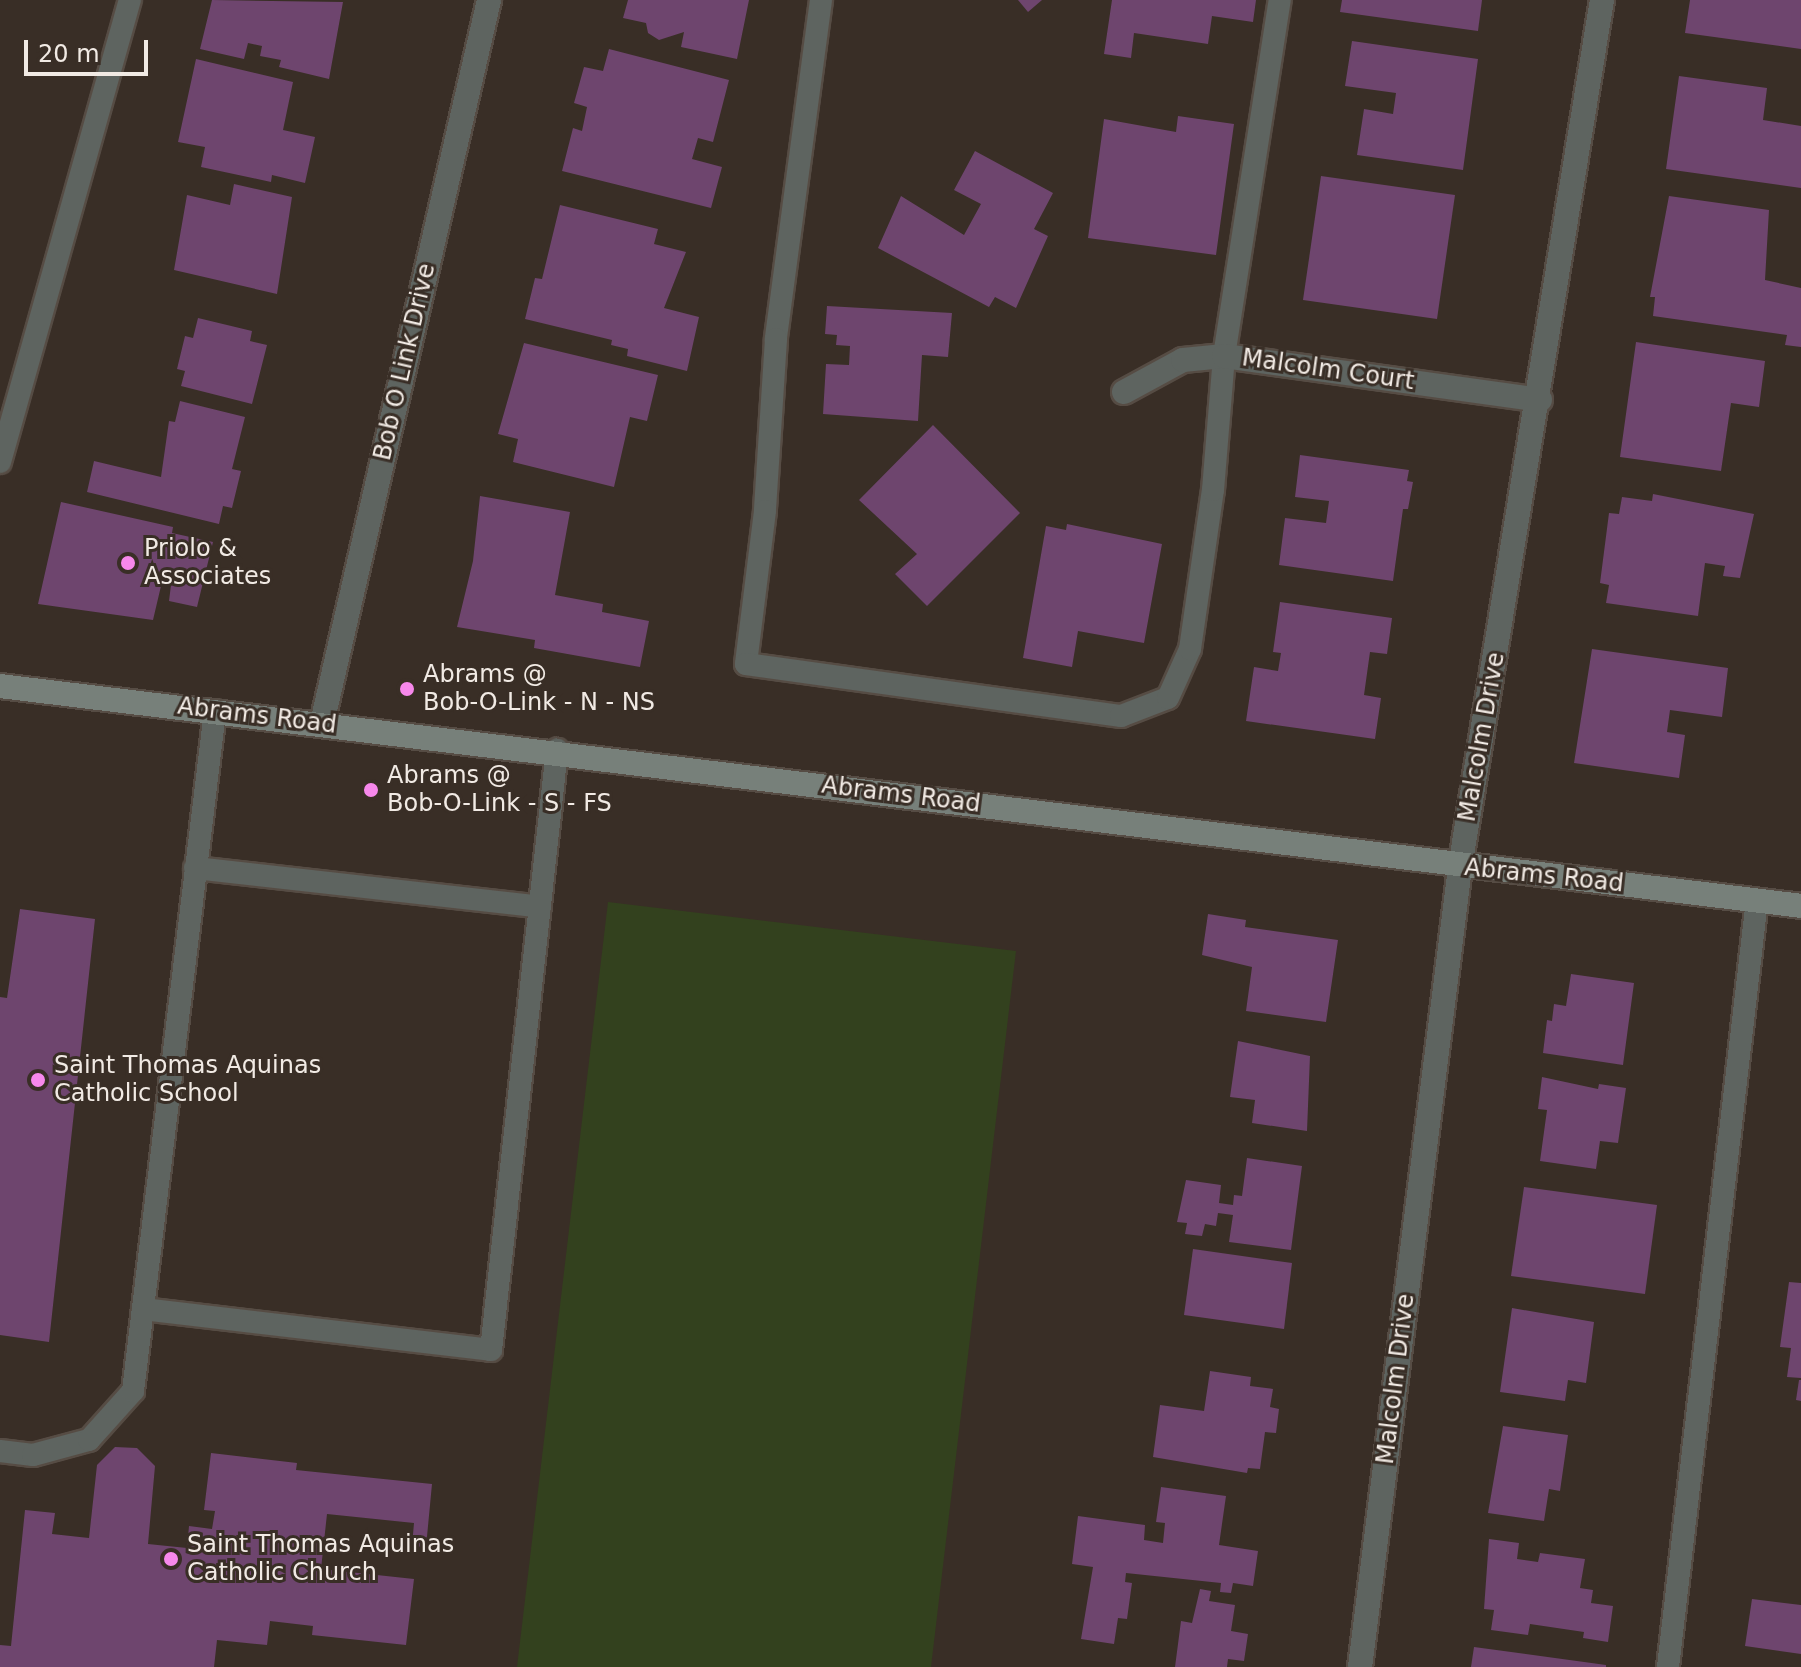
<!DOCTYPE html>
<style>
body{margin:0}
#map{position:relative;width:1801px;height:1667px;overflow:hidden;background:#392e26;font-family:"DejaVu Sans",sans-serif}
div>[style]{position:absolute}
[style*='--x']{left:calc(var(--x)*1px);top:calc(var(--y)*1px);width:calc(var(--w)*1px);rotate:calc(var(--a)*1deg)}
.green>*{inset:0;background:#33411e}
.building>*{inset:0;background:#6e456e}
.roads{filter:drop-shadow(2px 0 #564c44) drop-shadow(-2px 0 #564c44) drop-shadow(0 2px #564c44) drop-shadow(0 -2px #564c44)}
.lane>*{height:22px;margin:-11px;padding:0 11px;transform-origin:11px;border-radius:11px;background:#5e6460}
.street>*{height:24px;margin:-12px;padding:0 12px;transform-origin:12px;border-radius:12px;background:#5e6460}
.secondary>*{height:24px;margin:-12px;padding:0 12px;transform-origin:12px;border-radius:12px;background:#77807a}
.dots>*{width:22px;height:22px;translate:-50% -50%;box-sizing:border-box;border:4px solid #392e26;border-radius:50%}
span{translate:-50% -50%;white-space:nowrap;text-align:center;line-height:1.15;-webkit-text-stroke:6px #392e26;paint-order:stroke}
.street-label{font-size:24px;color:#f1eae4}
.poi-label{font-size:24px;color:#f1eae4}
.left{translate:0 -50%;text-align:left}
.scale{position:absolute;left:24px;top:40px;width:124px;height:36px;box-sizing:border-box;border:4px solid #f1eae4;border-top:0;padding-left:10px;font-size:24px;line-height:28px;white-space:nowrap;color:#f1eae4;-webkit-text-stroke:6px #392e26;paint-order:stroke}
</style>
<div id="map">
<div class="green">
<i style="clip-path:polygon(608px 902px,1016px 951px,931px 1667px,517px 1667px)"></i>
</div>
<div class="building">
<i style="clip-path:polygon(212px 0,343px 2px,329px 79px,279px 67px,281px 60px,260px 56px,262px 46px,248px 43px,244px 59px,200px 49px)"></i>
<i style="clip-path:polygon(628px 0,749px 0,737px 59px,681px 47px,684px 32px,659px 40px,648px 33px,646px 23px,623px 18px)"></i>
<i style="clip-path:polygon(1018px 0,1042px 0,1028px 12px)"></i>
<i style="clip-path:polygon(1112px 0,1256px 0,1253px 22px,1212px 16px,1208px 44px,1134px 33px,1131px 58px,1104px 54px)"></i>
<i style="clip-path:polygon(1342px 0,1482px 0,1478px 31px,1340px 12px)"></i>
<i style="clip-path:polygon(1690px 0,1801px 0,1801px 49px,1685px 33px)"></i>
<i style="clip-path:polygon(1352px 41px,1478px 59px,1463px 170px,1357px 155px,1364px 109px,1393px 114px,1396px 93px,1345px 86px)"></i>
<i style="clip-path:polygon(609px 49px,729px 80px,713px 142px,698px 138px,692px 159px,722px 167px,711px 208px,562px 171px,573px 128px,582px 131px,587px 107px,574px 103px,584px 67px,603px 71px)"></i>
<i style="clip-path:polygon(196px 59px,293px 82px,283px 130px,315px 137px,305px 183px,272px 175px,271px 182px,201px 167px,205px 147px,178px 142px)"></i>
<i style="clip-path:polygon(1679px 76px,1767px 88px,1763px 120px,1801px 126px,1801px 188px,1666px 169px)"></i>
<i style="clip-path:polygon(1178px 116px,1234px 124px,1216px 255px,1088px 238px,1104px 119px,1176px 132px)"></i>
<i style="clip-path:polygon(975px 151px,1053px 193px,1034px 229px,1048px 236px,1016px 308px,995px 297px,989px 307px,878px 248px,901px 196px,964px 235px,981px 204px,954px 190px)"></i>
<i style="clip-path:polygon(1321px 176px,1455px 195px,1437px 319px,1303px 300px)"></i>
<i style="clip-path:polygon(234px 184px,292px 197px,277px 294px,174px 270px,187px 195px,230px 205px)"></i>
<i style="clip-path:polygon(1669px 196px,1769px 210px,1765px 280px,1801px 288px,1801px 347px,1785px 345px,1787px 335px,1653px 316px,1655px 297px,1650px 297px)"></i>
<i style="clip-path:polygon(560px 205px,658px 229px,654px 244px,686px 252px,664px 308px,699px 317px,687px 371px,627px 356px,628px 349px,611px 345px,612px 340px,525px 319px,535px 278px,542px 279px)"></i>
<i style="clip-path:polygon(827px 306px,952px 313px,948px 357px,922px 355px,918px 421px,823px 414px,826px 364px,849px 365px,850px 346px,836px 345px,837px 335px,825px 334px)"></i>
<i style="clip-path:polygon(198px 318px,252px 331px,250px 341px,267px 345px,252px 404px,181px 386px,185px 371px,177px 369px,185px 336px,193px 338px)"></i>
<i style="clip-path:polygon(1636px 342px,1765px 361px,1759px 407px,1731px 403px,1721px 471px,1620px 457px)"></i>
<i style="clip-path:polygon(524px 343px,658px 375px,647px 421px,630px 417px,614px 487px,513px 462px,518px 439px,498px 434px)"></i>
<i style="clip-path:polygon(180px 401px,245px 417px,232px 469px,241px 471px,232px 508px,223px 506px,219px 524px,87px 492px,94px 461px,161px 477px,169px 421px,175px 422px)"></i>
<i style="clip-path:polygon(933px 425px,1020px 513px,927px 606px,895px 574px,917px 554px,859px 500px)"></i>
<i style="clip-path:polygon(1300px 455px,1409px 470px,1407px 481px,1413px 482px,1408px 509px,1403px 509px,1393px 581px,1279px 565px,1285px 518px,1326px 523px,1329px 501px,1295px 497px)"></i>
<i style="clip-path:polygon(1653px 494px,1754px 514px,1740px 578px,1723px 576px,1725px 566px,1705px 563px,1698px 616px,1606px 603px,1609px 585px,1600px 583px,1609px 513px,1619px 514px,1622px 497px,1652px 501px)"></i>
<i style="clip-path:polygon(480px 496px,570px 512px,555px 595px,603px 604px,602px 612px,649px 621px,640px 667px,534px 648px,535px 640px,457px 627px,473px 561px)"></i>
<i style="clip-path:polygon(61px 502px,173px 527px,172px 533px,213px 542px,197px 607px,169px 601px,171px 585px,161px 586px,153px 620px,38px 604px)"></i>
<i style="clip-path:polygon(1067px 524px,1162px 544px,1144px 643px,1078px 631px,1072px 667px,1023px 658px,1046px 526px,1066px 530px)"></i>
<i style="clip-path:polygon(1280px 602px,1392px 618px,1387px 654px,1370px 652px,1364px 695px,1381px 698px,1375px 739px,1246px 721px,1254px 667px,1278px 671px,1281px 653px,1273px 652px)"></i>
<i style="clip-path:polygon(1592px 649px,1728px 668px,1722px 717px,1670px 710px,1667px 732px,1685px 735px,1679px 778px,1574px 763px)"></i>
<i style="clip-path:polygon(20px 909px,95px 919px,49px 1342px,0 1335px,0 997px,7px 998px)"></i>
<i style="clip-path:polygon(1208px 914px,1246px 920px,1245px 927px,1338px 940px,1326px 1022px,1246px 1011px,1252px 967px,1202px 955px)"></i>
<i style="clip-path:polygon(1571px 974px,1634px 983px,1623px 1065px,1543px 1053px,1547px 1020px,1552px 1021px,1554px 1004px,1566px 1006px)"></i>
<i style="clip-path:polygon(1238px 1041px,1310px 1056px,1307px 1131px,1252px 1123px,1255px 1100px,1230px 1097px)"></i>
<i style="clip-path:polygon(1542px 1077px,1598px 1089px,1599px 1084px,1626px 1088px,1618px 1143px,1600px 1141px,1596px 1169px,1540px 1161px,1547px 1110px,1538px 1109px)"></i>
<i style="clip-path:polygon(1247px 1158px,1302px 1166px,1291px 1250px,1229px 1242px,1233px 1215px,1218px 1213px,1216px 1226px,1205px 1224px,1202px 1236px,1185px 1234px,1187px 1223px,1177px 1222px,1186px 1180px,1221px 1185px,1219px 1203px,1233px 1205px,1234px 1195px,1242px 1196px)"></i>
<i style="clip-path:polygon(1524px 1187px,1657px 1205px,1645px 1294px,1511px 1276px)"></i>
<i style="clip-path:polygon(1193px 1249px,1292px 1263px,1284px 1329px,1184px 1315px)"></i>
<i style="clip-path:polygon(1789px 1282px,1801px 1283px,1801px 1378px,1787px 1377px,1791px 1348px,1780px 1347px)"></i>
<i style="clip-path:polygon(1512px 1308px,1594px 1322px,1586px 1383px,1568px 1380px,1565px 1401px,1500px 1392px)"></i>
<i style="clip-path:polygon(1210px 1371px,1251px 1377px,1250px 1386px,1273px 1389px,1270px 1407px,1279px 1409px,1276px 1433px,1265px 1432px,1260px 1469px,1248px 1468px,1247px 1473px,1153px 1457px,1160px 1405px,1204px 1411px)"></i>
<i style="clip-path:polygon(1799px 1380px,1801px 1380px,1801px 1401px,1796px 1400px)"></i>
<i style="clip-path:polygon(1503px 1426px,1568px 1435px,1560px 1491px,1549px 1489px,1544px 1521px,1488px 1513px)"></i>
<i style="clip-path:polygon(115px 1447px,137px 1448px,155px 1466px,148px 1544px,187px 1548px,189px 1526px,212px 1529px,215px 1511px,204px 1510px,211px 1453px,297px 1463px,296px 1470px,432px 1484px,426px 1547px,412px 1546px,414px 1523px,327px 1514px,321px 1569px,414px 1579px,406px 1645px,312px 1635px,313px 1626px,270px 1621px,267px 1645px,217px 1640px,214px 1667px,0 1667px,0 1645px,11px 1646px,25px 1510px,55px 1513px,52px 1534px,89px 1538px,97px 1465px)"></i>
<i style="clip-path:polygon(1161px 1487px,1226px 1496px,1219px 1545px,1258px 1551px,1253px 1586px,1233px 1583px,1231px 1593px,1220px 1592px,1221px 1583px,1126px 1573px,1125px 1582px,1132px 1583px,1127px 1619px,1118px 1618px,1114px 1644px,1081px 1639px,1093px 1567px,1072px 1564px,1078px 1516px,1145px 1525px,1144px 1540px,1163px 1543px,1165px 1523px,1156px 1522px)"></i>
<i style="clip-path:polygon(1489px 1539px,1519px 1543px,1517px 1559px,1538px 1562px,1540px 1553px,1585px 1559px,1580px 1588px,1593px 1590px,1591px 1603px,1613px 1606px,1608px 1642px,1583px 1638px,1584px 1632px,1530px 1624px,1528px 1635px,1491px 1630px,1494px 1610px,1484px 1609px)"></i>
<i style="clip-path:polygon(1200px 1589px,1211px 1591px,1209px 1601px,1235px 1605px,1231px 1631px,1248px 1634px,1244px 1661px,1228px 1659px,1227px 1667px,1175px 1667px,1181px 1621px,1192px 1623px)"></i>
<i style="clip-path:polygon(1752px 1599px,1801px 1605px,1801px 1654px,1745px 1646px)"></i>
<i style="clip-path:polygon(1474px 1647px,1606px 1665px,1606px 1667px,1471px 1667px)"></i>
</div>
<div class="roads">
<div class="lane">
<i style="--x:821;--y:0;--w:342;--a:97.6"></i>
<i style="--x:776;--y:339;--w:172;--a:93.7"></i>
<i style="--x:765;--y:511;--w:154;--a:97.1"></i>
<i style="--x:746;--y:664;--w:379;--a:7.9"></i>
<i style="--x:1121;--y:716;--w:50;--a:-21"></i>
<i style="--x:1168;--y:698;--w:54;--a:-65.8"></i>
<i style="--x:1190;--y:649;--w:161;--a:-81.8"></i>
<i style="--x:1213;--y:490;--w:134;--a:-85.3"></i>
<i style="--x:1224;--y:356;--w:360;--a:-81.1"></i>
<i style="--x:0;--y:462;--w:480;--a:-74.3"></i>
<i style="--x:195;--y:868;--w:347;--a:6.4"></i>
<i style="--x:143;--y:1309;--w:350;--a:6.7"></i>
<i style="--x:491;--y:1350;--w:604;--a:-83.72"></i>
<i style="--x:0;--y:1451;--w:33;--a:7"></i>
<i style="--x:33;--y:1455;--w:58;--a:-15"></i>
<i style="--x:89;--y:1440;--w:66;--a:-48.1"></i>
<i style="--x:133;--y:1391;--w:685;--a:-83.12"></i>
<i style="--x:1668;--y:1667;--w:772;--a:-83.38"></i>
</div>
<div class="street">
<i style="--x:1124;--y:392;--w:67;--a:-28.5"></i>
<i style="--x:1183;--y:360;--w:41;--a:-5.6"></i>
<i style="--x:1224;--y:356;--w:319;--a:7.9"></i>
<i style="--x:322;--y:723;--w:742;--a:-76.99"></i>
<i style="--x:1360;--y:1667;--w:806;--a:-82.87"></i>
<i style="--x:1460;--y:867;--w:879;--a:-80.7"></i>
</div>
<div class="secondary">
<i style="--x:0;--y:686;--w:1814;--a:6.96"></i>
</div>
</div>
<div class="dots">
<i style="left:128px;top:563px;background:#f788eb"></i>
<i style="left:407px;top:689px;background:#f788eb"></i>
<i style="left:371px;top:790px;background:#f788eb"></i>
<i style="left:38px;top:1080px;background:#f788eb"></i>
<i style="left:171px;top:1559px;background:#f788eb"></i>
</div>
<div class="street-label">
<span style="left:405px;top:362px;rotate:-77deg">Bob O Link Drive</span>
<span style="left:1328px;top:370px;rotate:8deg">Malcolm Court</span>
<span style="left:257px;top:716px;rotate:7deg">Abrams Road</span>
<span style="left:1482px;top:737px;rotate:-80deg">Malcolm Drive</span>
<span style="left:901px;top:795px;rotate:7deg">Abrams Road</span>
<span style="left:1544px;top:876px;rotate:6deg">Abrams Road</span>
<span style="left:1396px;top:1379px;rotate:-83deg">Malcolm Drive</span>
</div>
<div class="poi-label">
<span class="left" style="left:144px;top:563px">Priolo &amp;<br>Associates</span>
<span class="left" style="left:423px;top:689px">Abrams @<br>Bob-O-Link - N - NS</span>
<span class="left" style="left:387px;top:790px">Abrams @<br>Bob-O-Link - S - FS</span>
<span class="left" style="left:54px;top:1080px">Saint Thomas Aquinas<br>Catholic School</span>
<span class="left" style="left:187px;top:1559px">Saint Thomas Aquinas<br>Catholic Church</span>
</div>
<div class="scale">20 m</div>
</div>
